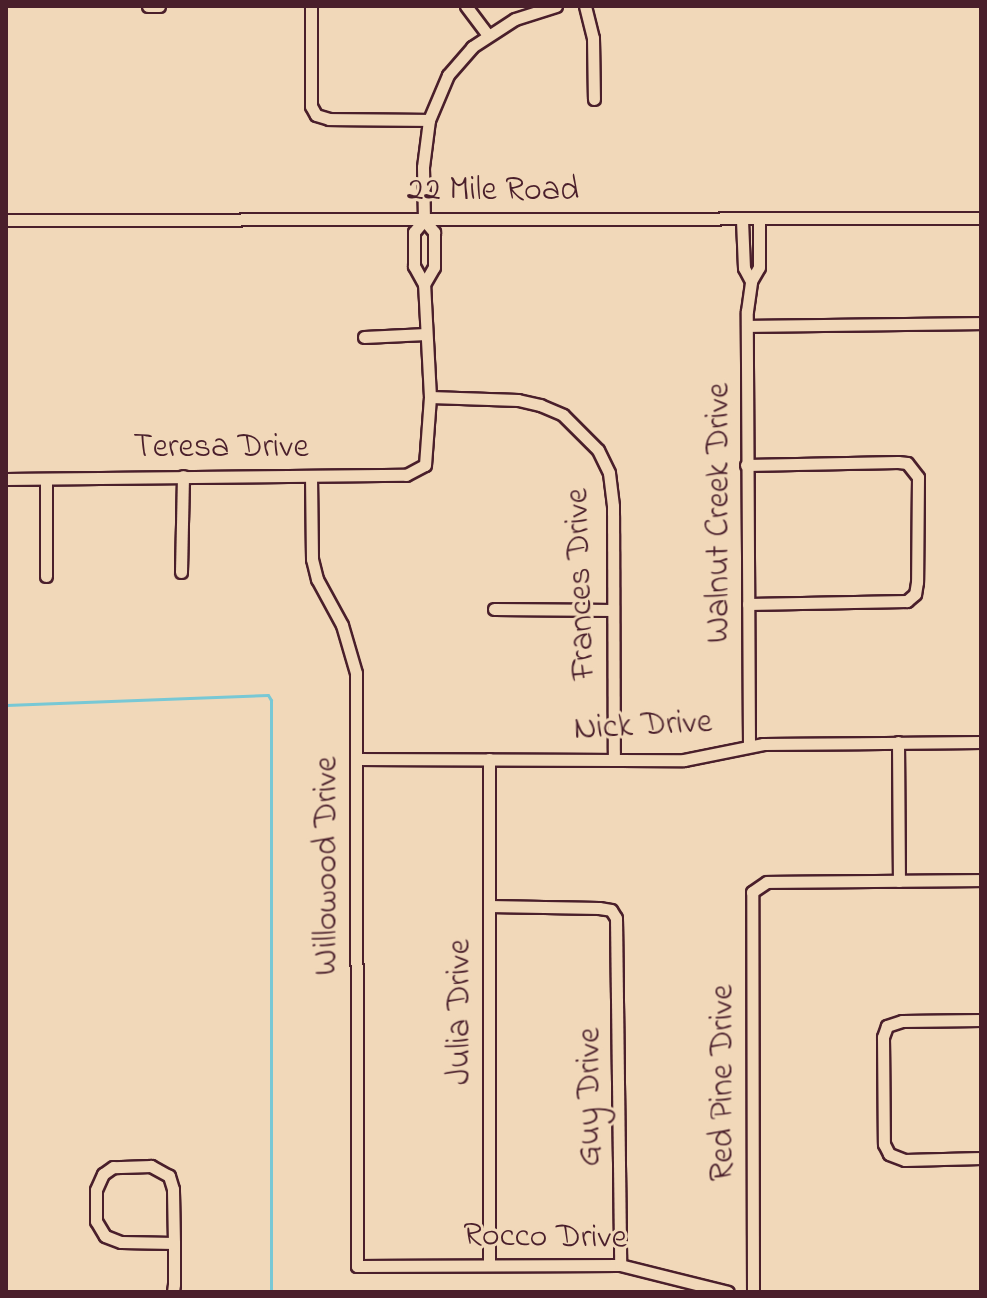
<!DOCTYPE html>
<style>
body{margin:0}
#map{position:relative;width:987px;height:1298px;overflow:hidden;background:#f1d8b9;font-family:"Indie Flower",sans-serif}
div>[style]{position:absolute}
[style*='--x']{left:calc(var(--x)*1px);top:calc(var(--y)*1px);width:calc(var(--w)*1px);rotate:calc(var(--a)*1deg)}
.stream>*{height:3px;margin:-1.5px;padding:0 1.5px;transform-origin:1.5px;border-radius:1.5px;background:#78c8d5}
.roads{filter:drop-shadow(2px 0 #4a1f2b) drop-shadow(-2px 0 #4a1f2b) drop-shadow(0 2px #4a1f2b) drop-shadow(0 -2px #4a1f2b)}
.minor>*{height:11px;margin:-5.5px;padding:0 5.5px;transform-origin:5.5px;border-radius:5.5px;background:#f1d8b9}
span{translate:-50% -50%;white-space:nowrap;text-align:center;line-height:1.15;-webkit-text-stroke:6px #f1d8b9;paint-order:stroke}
.street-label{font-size:34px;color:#4a1f2b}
.frame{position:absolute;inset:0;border:8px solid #4a1f2b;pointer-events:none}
</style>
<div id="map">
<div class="stream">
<i style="--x:6;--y:705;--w:262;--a:-2.2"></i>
<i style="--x:268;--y:695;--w:6;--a:59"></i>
<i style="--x:271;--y:700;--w:592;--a:90"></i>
</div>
<div class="roads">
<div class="minor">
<i style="--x:148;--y:6;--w:11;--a:0"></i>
<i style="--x:311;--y:6;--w:100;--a:90"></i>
<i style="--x:311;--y:106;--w:10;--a:61"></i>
<i style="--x:316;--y:115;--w:14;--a:17"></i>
<i style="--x:329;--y:119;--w:100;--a:0.6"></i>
<i style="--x:466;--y:6;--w:35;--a:53"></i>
<i style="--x:585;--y:6;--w:33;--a:76"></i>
<i style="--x:593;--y:38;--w:61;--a:89.1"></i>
<i style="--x:6;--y:220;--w:975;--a:-0.12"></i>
<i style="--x:424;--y:220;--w:16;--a:50"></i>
<i style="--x:434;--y:232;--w:35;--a:90"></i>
<i style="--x:434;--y:267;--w:20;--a:120"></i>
<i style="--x:742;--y:220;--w:48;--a:87.6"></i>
<i style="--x:744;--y:268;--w:15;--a:62"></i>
<i style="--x:747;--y:326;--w:234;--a:-0.7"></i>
<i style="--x:364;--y:337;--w:62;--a:-2.8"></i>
<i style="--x:430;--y:397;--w:88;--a:2"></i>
<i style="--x:518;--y:400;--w:23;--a:13"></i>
<i style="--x:540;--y:405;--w:25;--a:23"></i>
<i style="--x:563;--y:415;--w:49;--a:45"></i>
<i style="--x:598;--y:450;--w:25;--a:64"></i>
<i style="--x:609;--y:473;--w:33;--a:83"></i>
<i style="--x:613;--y:506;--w:254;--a:89.8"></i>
<i style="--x:746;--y:465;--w:152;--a:-1.1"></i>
<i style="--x:898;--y:462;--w:9;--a:6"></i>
<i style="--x:907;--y:463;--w:18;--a:52"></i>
<i style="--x:918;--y:477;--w:105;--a:90.5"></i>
<i style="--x:917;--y:582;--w:12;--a:99"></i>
<i style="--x:915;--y:594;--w:11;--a:139"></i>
<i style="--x:907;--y:601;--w:159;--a:178.9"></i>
<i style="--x:311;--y:476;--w:83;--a:89.3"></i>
<i style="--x:312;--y:559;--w:21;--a:76"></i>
<i style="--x:317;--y:579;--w:52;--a:61.5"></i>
<i style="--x:342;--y:625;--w:50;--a:73.7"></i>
<i style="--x:356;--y:673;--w:593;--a:89.9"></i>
<i style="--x:357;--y:1266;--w:263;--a:-0.2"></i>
<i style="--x:620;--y:1265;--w:111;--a:14"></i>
<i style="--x:6;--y:479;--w:400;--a:-0.6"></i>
<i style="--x:406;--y:475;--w:21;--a:-28"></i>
<i style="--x:425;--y:465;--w:68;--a:-85.8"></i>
<i style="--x:430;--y:397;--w:113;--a:-93"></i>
<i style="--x:424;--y:284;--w:21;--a:-119"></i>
<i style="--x:414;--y:266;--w:34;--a:-90"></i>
<i style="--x:414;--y:232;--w:16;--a:-50"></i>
<i style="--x:424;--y:220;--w:53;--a:-91.1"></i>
<i style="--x:423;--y:167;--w:47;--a:-82.7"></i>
<i style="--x:429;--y:120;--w:49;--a:-67.1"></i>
<i style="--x:448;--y:75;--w:37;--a:-49"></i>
<i style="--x:472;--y:47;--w:51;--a:-33.1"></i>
<i style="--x:515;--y:19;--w:43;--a:-17.6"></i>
<i style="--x:46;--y:480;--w:96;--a:90"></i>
<i style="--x:181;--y:572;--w:96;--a:-88.8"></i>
<i style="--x:494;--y:609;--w:119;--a:0.5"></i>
<i style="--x:898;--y:742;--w:139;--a:89.6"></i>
<i style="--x:749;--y:746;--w:435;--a:-90.3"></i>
<i style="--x:747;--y:311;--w:30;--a:-82"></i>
<i style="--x:751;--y:281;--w:16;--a:-60"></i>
<i style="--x:759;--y:267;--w:47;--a:-90"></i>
<i style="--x:356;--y:759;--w:328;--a:0.2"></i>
<i style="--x:684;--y:760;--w:81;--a:-11.4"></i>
<i style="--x:763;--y:744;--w:218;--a:-0.5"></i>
<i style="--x:489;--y:906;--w:110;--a:1"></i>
<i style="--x:599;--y:908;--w:12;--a:9"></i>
<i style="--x:611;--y:910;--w:9;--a:58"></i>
<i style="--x:616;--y:918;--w:347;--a:89.3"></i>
<i style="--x:981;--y:1020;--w:79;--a:179.3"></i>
<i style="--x:902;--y:1021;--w:16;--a:162"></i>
<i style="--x:887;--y:1026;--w:12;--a:110"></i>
<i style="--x:883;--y:1037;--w:107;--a:89.5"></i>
<i style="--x:884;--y:1144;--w:11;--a:63"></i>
<i style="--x:889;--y:1154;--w:17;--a:21"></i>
<i style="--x:905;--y:1160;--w:76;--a:-1.5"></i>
<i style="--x:489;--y:1264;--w:505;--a:-90"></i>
<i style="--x:173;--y:1292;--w:8;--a:-83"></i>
<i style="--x:174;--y:1284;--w:41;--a:-90"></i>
<i style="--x:174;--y:1243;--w:54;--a:-91.1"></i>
<i style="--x:173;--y:1189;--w:14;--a:-107"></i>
<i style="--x:169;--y:1176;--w:21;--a:-151"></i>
<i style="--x:151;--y:1166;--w:38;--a:178"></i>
<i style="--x:113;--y:1167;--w:12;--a:145"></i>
<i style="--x:103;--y:1174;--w:17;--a:114"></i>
<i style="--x:96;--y:1190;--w:31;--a:90"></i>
<i style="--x:96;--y:1221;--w:17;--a:59"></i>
<i style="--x:105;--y:1236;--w:17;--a:21"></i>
<i style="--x:121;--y:1242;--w:53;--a:1.1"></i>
<i style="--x:753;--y:1292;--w:400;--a:-90.1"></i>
<i style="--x:752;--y:892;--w:18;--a:-34"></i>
<i style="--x:767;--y:882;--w:214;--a:-0.5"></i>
</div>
</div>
<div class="street-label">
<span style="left:493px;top:192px">22 Mile Road</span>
<span style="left:221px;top:449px">Teresa Drive</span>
<span style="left:720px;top:513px;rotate:-90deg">Walnut Creek Drive</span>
<span style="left:582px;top:584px;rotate:-92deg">Frances Drive</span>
<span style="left:643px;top:727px;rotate:-3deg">Nick Drive</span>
<span style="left:328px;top:866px;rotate:-90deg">Willowood Drive</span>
<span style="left:461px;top:1012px;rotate:-90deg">Julia Drive</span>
<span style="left:724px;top:1083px;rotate:-90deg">Red Pine Drive</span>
<span style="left:591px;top:1097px;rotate:-90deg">Guy Drive</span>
<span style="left:545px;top:1238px;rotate:1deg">Rocco Drive</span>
</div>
<div class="frame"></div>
</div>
